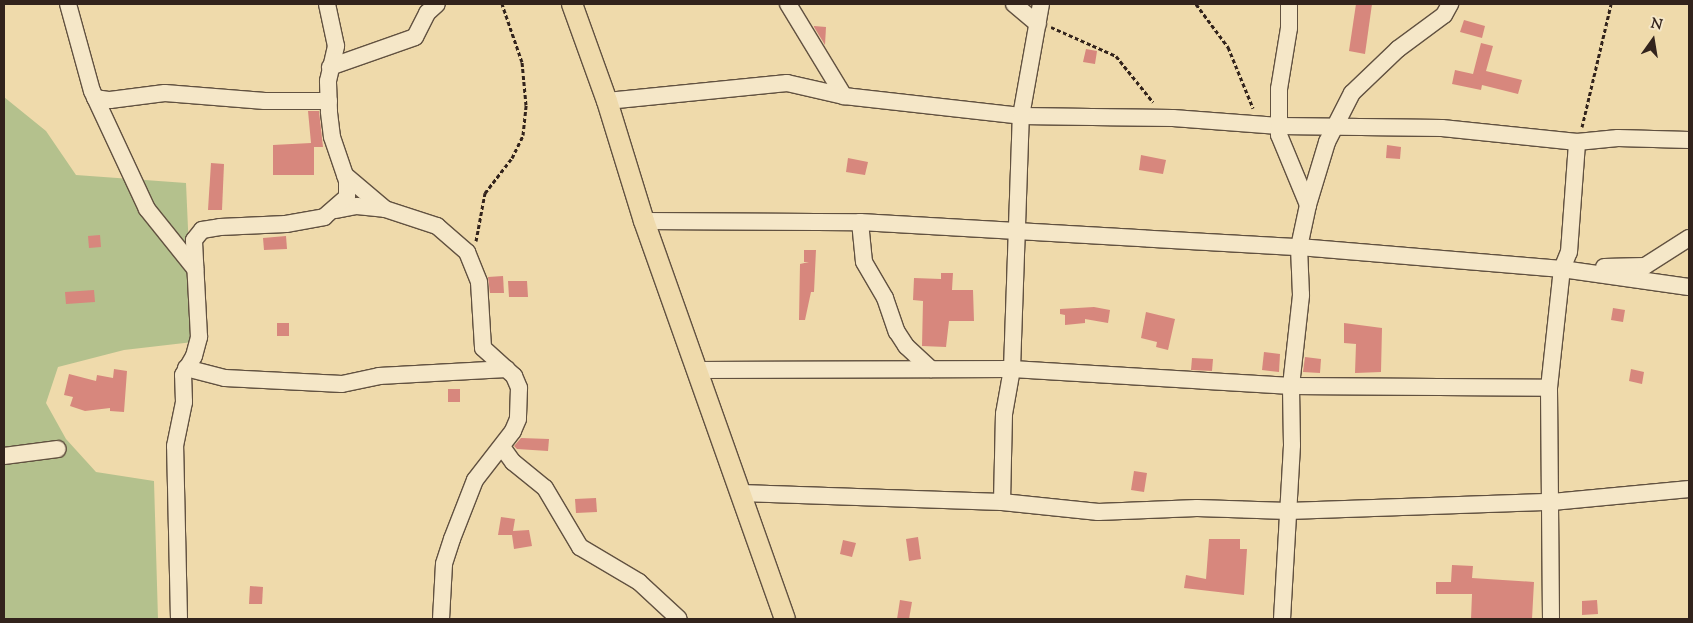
<!DOCTYPE html>
<style>
body{margin:0}
#map{position:relative;width:1693px;height:623px;overflow:hidden;background:#efdaab;font-family:"Sorts Mill Goudy",serif}
div>[style]{position:absolute}
[style*='--x']{left:calc(var(--x)*1px);top:calc(var(--y)*1px);width:calc(var(--w)*1px);rotate:calc(var(--a)*1deg)}
.green>*{inset:0;background:#b4c18d}
.building>*{inset:0;background:#d7877d}
.path>*{height:3px;margin-top:-1.5px;transform-origin:0;background:repeating-linear-gradient(90deg,#32231c 0 4px,transparent 0 6.5px)}
.roads{filter:drop-shadow(1px 0 #615140) drop-shadow(-1px 0 #615140) drop-shadow(0 1px #615140) drop-shadow(0 -1px #615140)}
.minor>*{height:16px;margin:-8px;padding:0 8px;transform-origin:8px;border-radius:8px;background:#f5e7c8}
.major>*{height:20px;margin:-10px;padding:0 10px;transform-origin:10px;border-radius:10px;background:#efdaab}
span{translate:-50% -50%;white-space:nowrap;text-align:center;line-height:1.15;-webkit-text-stroke:5px #f5e7c8;paint-order:stroke}
.frame{position:absolute;inset:0;border:5px solid #32231c;pointer-events:none}
.north{position:absolute;left:1628px;top:15px;width:50px;height:50px;-webkit-text-stroke:4px #f5e7c8;paint-order:stroke;rotate:13deg;font-size:14px;font-weight:700;line-height:20px;text-align:center;color:#32231c}
.north::after{content:'';display:block;margin:auto;width:18px;height:22px;background:#32231c;clip-path:polygon(50% 0,100% 100%,50% 72%,0 100%)}
</style>
<div id="map">
<div class="green">
<i style="clip-path:polygon(4px 97px,46px 131px,76px 175px,186px 183px,193px 342px,124px 350px,58px 367px,46px 403px,66px 439px,96px 472px,154px 481px,158px 619px,4px 619px)"></i>
</div>
<div class="building">
<i style="clip-path:polygon(1356px 4px,1372px 4px,1365px 54px,1349px 51px)"></i>
<i style="clip-path:polygon(1464px 20px,1485px 26px,1482px 38px,1460px 32px)"></i>
<i style="clip-path:polygon(814px 26px,826px 27px,825px 45px,814px 27px)"></i>
<i style="clip-path:polygon(1481px 43px,1493px 46px,1486px 71px,1522px 80px,1518px 94px,1482px 85px,1481px 90px,1452px 84px,1455px 70px,1473px 74px)"></i>
<i style="clip-path:polygon(1086px 49px,1097px 51px,1095px 64px,1083px 62px)"></i>
<i style="clip-path:polygon(308px 111px,319px 111px,323px 147px,314px 147px,314px 175px,273px 175px,273px 145px,311px 143px)"></i>
<i style="clip-path:polygon(1387px 145px,1401px 147px,1400px 159px,1386px 158px)"></i>
<i style="clip-path:polygon(1141px 155px,1166px 160px,1163px 174px,1139px 170px)"></i>
<i style="clip-path:polygon(848px 158px,868px 162px,865px 175px,846px 172px)"></i>
<i style="clip-path:polygon(211px 163px,224px 164px,222px 210px,208px 210px)"></i>
<i style="clip-path:polygon(100px 235px,101px 247px,89px 248px,88px 236px)"></i>
<i style="clip-path:polygon(286px 236px,287px 249px,264px 250px,263px 238px)"></i>
<i style="clip-path:polygon(804px 250px,816px 250px,814px 292px,811px 292px,805px 320px,799px 320px,800px 264px,809px 262px,804px 262px)"></i>
<i style="clip-path:polygon(941px 273px,953px 273px,952px 290px,973px 290px,974px 321px,949px 321px,946px 347px,922px 346px,923px 301px,913px 300px,914px 278px,941px 279px)"></i>
<i style="clip-path:polygon(503px 276px,504px 293px,490px 293px,488px 277px)"></i>
<i style="clip-path:polygon(508px 281px,527px 281px,528px 297px,509px 297px)"></i>
<i style="clip-path:polygon(94px 290px,95px 302px,66px 304px,65px 292px)"></i>
<i style="clip-path:polygon(1094px 307px,1110px 310px,1108px 323px,1085px 319px,1085px 323px,1065px 325px,1065px 315px,1060px 314px,1060px 309px)"></i>
<i style="clip-path:polygon(1613px 308px,1625px 310px,1623px 322px,1611px 320px)"></i>
<i style="clip-path:polygon(1146px 312px,1175px 319px,1168px 350px,1156px 347px,1157px 342px,1141px 338px)"></i>
<i style="clip-path:polygon(277px 323px,289px 323px,289px 336px,277px 336px)"></i>
<i style="clip-path:polygon(1344px 323px,1382px 328px,1381px 372px,1355px 373px,1356px 344px,1344px 343px)"></i>
<i style="clip-path:polygon(1264px 352px,1280px 354px,1279px 372px,1262px 370px)"></i>
<i style="clip-path:polygon(1305px 357px,1321px 359px,1320px 373px,1303px 372px)"></i>
<i style="clip-path:polygon(1192px 358px,1213px 359px,1212px 371px,1191px 370px)"></i>
<i style="clip-path:polygon(114px 369px,127px 371px,124px 412px,110px 411px,110px 408px,85px 411px,70px 406px,73px 397px,64px 395px,69px 374px,96px 381px,97px 375px,113px 378px)"></i>
<i style="clip-path:polygon(1631px 369px,1644px 372px,1642px 384px,1629px 381px)"></i>
<i style="clip-path:polygon(448px 389px,460px 389px,460px 402px,448px 402px)"></i>
<i style="clip-path:polygon(521px 438px,549px 439px,548px 451px,517px 449px,514px 446px)"></i>
<i style="clip-path:polygon(1134px 471px,1147px 473px,1144px 492px,1131px 490px)"></i>
<i style="clip-path:polygon(596px 498px,597px 512px,576px 513px,575px 499px)"></i>
<i style="clip-path:polygon(501px 517px,515px 519px,513px 531px,529px 530px,532px 546px,514px 549px,512px 535px,498px 535px)"></i>
<i style="clip-path:polygon(918px 537px,921px 559px,909px 561px,906px 539px)"></i>
<i style="clip-path:polygon(1209px 539px,1240px 539px,1240px 549px,1247px 549px,1244px 595px,1184px 588px,1186px 575px,1206px 579px)"></i>
<i style="clip-path:polygon(843px 540px,856px 543px,852px 557px,840px 554px)"></i>
<i style="clip-path:polygon(1452px 565px,1473px 566px,1472px 578px,1534px 582px,1532px 619px,1471px 619px,1472px 594px,1436px 594px,1436px 582px,1451px 582px)"></i>
<i style="clip-path:polygon(250px 586px,263px 587px,262px 604px,249px 604px)"></i>
<i style="clip-path:polygon(900px 600px,912px 602px,909px 619px,897px 619px)"></i>
<i style="clip-path:polygon(1597px 600px,1598px 614px,1582px 615px,1582px 601px)"></i>
</div>
<div class="path">
<i style="--x:1196;--y:4;--w:54;--a:53.3"></i>
<i style="--x:1228;--y:47;--w:66;--a:67.7"></i>
<i style="--x:1051;--y:27;--w:71;--a:24"></i>
<i style="--x:1116;--y:56;--w:59;--a:51.2"></i>
<i style="--x:1582;--y:127;--w:126;--a:-76.7"></i>
<i style="--x:476;--y:241;--w:49;--a:-79.4"></i>
<i style="--x:485;--y:193;--w:44;--a:-52.4"></i>
<i style="--x:512;--y:158;--w:25;--a:-64"></i>
<i style="--x:523;--y:135;--w:30;--a:-84"></i>
<i style="--x:526;--y:105;--w:43;--a:-95.3"></i>
<i style="--x:522;--y:62;--w:61;--a:-109"></i>
</div>
<div class="roads">
<div class="minor">
<i style="--x:68;--y:4;--w:90;--a:74.6"></i>
<i style="--x:92;--y:91;--w:130;--a:65"></i>
<i style="--x:147;--y:209;--w:77;--a:51.3"></i>
<i style="--x:788;--y:4;--w:108;--a:58.7"></i>
<i style="--x:1014;--y:4;--w:31;--a:40"></i>
<i style="--x:1289;--y:4;--w:24;--a:90"></i>
<i style="--x:1289;--y:28;--w:62;--a:99.3"></i>
<i style="--x:1279;--y:89;--w:46;--a:90"></i>
<i style="--x:1279;--y:135;--w:76;--a:67.5"></i>
<i style="--x:330;--y:67;--w:90;--a:-19.4"></i>
<i style="--x:415;--y:37;--w:27;--a:-63"></i>
<i style="--x:427;--y:13;--w:13;--a:-42"></i>
<i style="--x:95;--y:98;--w:15;--a:8"></i>
<i style="--x:110;--y:100;--w:55;--a:-7.3"></i>
<i style="--x:165;--y:93;--w:100;--a:4.6"></i>
<i style="--x:265;--y:101;--w:64;--a:0"></i>
<i style="--x:607;--y:101;--w:181;--a:-5.7"></i>
<i style="--x:787;--y:83;--w:58;--a:12.8"></i>
<i style="--x:844;--y:96;--w:178;--a:6.4"></i>
<i style="--x:1021;--y:116;--w:152;--a:0.8"></i>
<i style="--x:1173;--y:118;--w:106;--a:4.3"></i>
<i style="--x:1279;--y:126;--w:163;--a:0.7"></i>
<i style="--x:1442;--y:128;--w:136;--a:5.9"></i>
<i style="--x:1577;--y:142;--w:41;--a:-5.6"></i>
<i style="--x:1618;--y:138;--w:71;--a:1.6"></i>
<i style="--x:345;--y:175;--w:52;--a:40.4"></i>
<i style="--x:385;--y:209;--w:55;--a:18.1"></i>
<i style="--x:437;--y:226;--w:40;--a:41"></i>
<i style="--x:467;--y:252;--w:32;--a:68"></i>
<i style="--x:479;--y:282;--w:66;--a:86.5"></i>
<i style="--x:483;--y:348;--w:42;--a:42.1"></i>
<i style="--x:514;--y:376;--w:13;--a:67"></i>
<i style="--x:519;--y:388;--w:31;--a:92"></i>
<i style="--x:518;--y:419;--w:13;--a:113"></i>
<i style="--x:513;--y:431;--w:62;--a:127.8"></i>
<i style="--x:475;--y:480;--w:63;--a:111.3"></i>
<i style="--x:452;--y:539;--w:26;--a:108"></i>
<i style="--x:444;--y:564;--w:55;--a:93.1"></i>
<i style="--x:336;--y:210;--w:21;--a:-11"></i>
<i style="--x:357;--y:206;--w:27;--a:6"></i>
<i style="--x:644;--y:221;--w:216;--a:0.3"></i>
<i style="--x:860;--y:222;--w:440;--a:3.3"></i>
<i style="--x:1299;--y:247;--w:264;--a:4.8"></i>
<i style="--x:1562;--y:269;--w:128;--a:8.1"></i>
<i style="--x:860;--y:222;--w:40;--a:84.3"></i>
<i style="--x:864;--y:262;--w:42;--a:59.7"></i>
<i style="--x:885;--y:298;--w:36;--a:71"></i>
<i style="--x:897;--y:332;--w:17;--a:57"></i>
<i style="--x:906;--y:346;--w:34;--a:43"></i>
<i style="--x:1604;--y:267;--w:41;--a:-1.4"></i>
<i style="--x:1645;--y:266;--w:52;--a:-32.5"></i>
<i style="--x:186;--y:368;--w:40;--a:14.4"></i>
<i style="--x:225;--y:378;--w:117;--a:2.9"></i>
<i style="--x:342;--y:384;--w:38;--a:-12"></i>
<i style="--x:379;--y:376;--w:128;--a:-3.1"></i>
<i style="--x:698;--y:370;--w:314;--a:-0.2"></i>
<i style="--x:1012;--y:369;--w:280;--a:3.5"></i>
<i style="--x:1291;--y:386;--w:258;--a:0.4"></i>
<i style="--x:502;--y:447;--w:19;--a:54"></i>
<i style="--x:513;--y:462;--w:41;--a:39.1"></i>
<i style="--x:545;--y:488;--w:69;--a:59.3"></i>
<i style="--x:580;--y:547;--w:69;--a:30.7"></i>
<i style="--x:639;--y:582;--w:54;--a:42.8"></i>
<i style="--x:4;--y:456;--w:54;--a:-7.4"></i>
<i style="--x:741;--y:493;--w:261;--a:2"></i>
<i style="--x:1002;--y:502;--w:97;--a:5.9"></i>
<i style="--x:1098;--y:512;--w:99;--a:-2.3"></i>
<i style="--x:1197;--y:508;--w:91;--a:1.9"></i>
<i style="--x:1288;--y:511;--w:264;--a:-2"></i>
<i style="--x:1552;--y:502;--w:138;--a:-5.4"></i>
<i style="--x:1002;--y:502;--w:88;--a:-88.7"></i>
<i style="--x:1004;--y:414;--w:46;--a:-79.9"></i>
<i style="--x:1012;--y:369;--w:253;--a:-88"></i>
<i style="--x:1021;--y:116;--w:114;--a:-79.9"></i>
<i style="--x:179;--y:619;--w:173;--a:-91.3"></i>
<i style="--x:175;--y:446;--w:45;--a:-78.4"></i>
<i style="--x:184;--y:402;--w:27;--a:-92"></i>
<i style="--x:183;--y:375;--w:22;--a:-60"></i>
<i style="--x:194;--y:356;--w:20;--a:-75"></i>
<i style="--x:199;--y:337;--w:97;--a:-93"></i>
<i style="--x:194;--y:240;--w:13;--a:-51"></i>
<i style="--x:202;--y:230;--w:18;--a:-9"></i>
<i style="--x:220;--y:227;--w:66;--a:-2.6"></i>
<i style="--x:286;--y:224;--w:39;--a:-10"></i>
<i style="--x:324;--y:217;--w:30;--a:-41"></i>
<i style="--x:347;--y:197;--w:16;--a:-90"></i>
<i style="--x:347;--y:181;--w:46;--a:-108.8"></i>
<i style="--x:332;--y:137;--w:26;--a:-97"></i>
<i style="--x:329;--y:111;--w:30;--a:-92"></i>
<i style="--x:328;--y:81;--w:36;--a:-77"></i>
<i style="--x:336;--y:46;--w:43;--a:-102.1"></i>
<i style="--x:1282;--y:619;--w:174;--a:-86.7"></i>
<i style="--x:1292;--y:445;--w:59;--a:-91"></i>
<i style="--x:1291;--y:386;--w:92;--a:-83.7"></i>
<i style="--x:1301;--y:295;--w:48;--a:-92.4"></i>
<i style="--x:1299;--y:247;--w:43;--a:-77.9"></i>
<i style="--x:1308;--y:205;--w:66;--a:-73.2"></i>
<i style="--x:1327;--y:142;--w:55;--a:-63"></i>
<i style="--x:1352;--y:93;--w:64;--a:-43.7"></i>
<i style="--x:1398;--y:49;--w:57;--a:-36.5"></i>
<i style="--x:1444;--y:15;--w:13;--a:-61"></i>
<i style="--x:1551;--y:619;--w:231;--a:-90.5"></i>
<i style="--x:1549;--y:388;--w:120;--a:-83.8"></i>
<i style="--x:1562;--y:269;--w:18;--a:-68"></i>
<i style="--x:1569;--y:252;--w:110;--a:-85.8"></i>
</div>
<div class="major">
<i style="--x:572;--y:4;--w:103;--a:70.2"></i>
<i style="--x:607;--y:101;--w:126;--a:72.9"></i>
<i style="--x:644;--y:221;--w:422;--a:70.5"></i>
</div>
</div>
<div class="frame"></div>
<div class="north">N</div>
</div>
